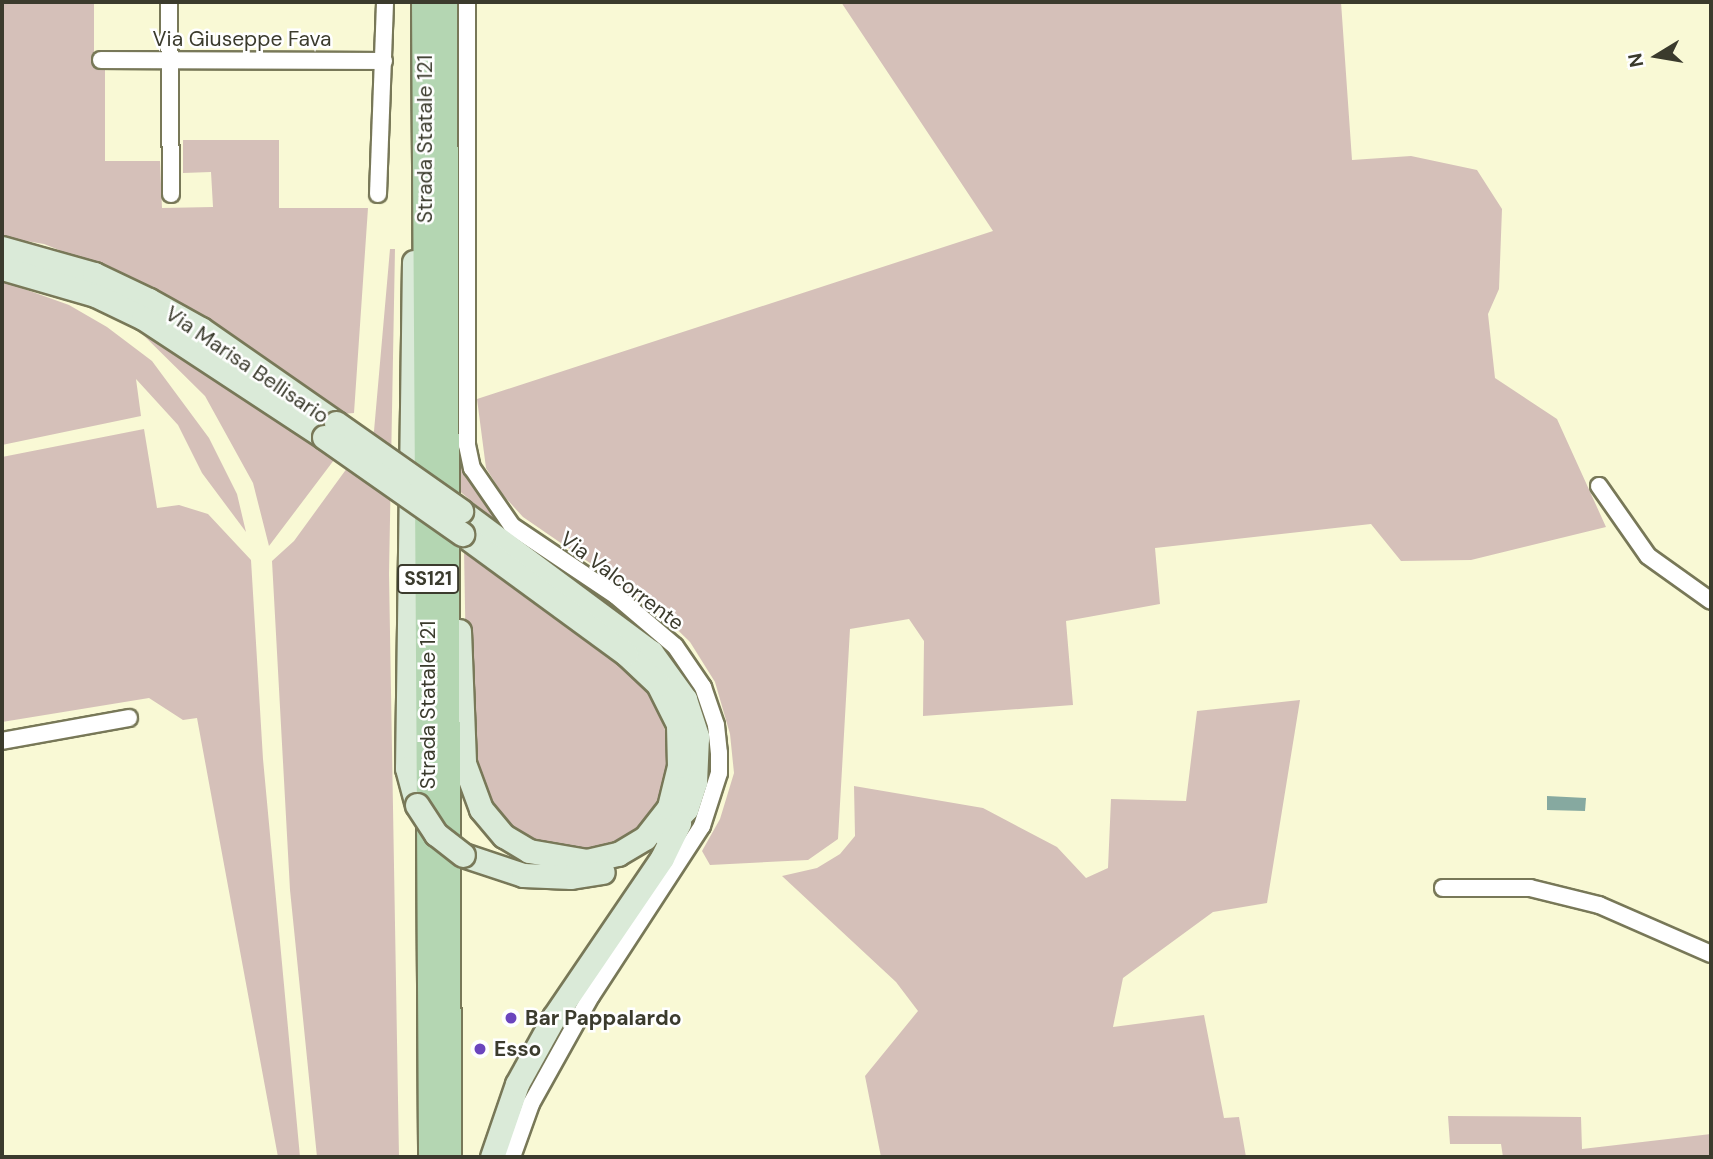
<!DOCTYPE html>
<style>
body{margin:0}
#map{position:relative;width:1713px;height:1159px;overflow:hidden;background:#f9f9d5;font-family:"DM Sans",sans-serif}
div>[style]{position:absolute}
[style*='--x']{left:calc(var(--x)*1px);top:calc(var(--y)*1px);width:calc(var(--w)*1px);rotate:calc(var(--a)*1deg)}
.green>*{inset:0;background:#d5c0b9}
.water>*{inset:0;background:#86a9a0}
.roads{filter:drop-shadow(2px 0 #787858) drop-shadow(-2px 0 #787858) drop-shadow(0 2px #787858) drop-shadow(0 -2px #787858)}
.minor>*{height:16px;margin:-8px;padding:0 8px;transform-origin:8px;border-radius:8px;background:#fff}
.secondary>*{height:23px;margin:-11.5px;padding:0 11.5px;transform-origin:11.5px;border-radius:11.5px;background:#daead8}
.primary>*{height:24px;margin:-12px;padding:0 12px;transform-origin:12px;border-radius:12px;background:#b4d6b2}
.bridges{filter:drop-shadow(2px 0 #787858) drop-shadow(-2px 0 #787858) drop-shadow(0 2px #787858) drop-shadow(0 -2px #787858)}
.secondary-bridge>*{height:23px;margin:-11.5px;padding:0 11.5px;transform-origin:11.5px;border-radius:11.5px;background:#daead8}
.dots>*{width:19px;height:19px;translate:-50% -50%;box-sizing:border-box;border:4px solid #fff;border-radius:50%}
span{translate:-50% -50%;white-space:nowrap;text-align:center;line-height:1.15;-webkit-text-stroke:5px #fff;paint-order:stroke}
.shield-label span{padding:2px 5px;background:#fff;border:2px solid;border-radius:5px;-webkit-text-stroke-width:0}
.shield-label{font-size:19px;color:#3b3b2d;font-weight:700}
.street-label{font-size:21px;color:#3b3b2d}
.poi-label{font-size:21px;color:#3b3b2d;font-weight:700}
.left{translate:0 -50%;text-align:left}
.frame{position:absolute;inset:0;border:4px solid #3b3b2d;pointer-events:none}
.north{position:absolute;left:1622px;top:21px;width:70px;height:70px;-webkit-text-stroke:5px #fff;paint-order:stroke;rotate:259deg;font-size:19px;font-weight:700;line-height:28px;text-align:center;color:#3b3b2d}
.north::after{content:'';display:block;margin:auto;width:24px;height:32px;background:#3b3b2d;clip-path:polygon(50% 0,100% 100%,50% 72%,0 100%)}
</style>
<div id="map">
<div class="green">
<i style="clip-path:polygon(2px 2px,94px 2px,94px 67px,105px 67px,105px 161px,160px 161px,162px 208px,213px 207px,211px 172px,183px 173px,183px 140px,279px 140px,279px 208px,368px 208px,354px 413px,342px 414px,114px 272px,44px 244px,2px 237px)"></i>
<i style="clip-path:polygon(841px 2px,1341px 2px,1352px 160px,1411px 156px,1477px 170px,1502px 209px,1499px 289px,1488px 314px,1495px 378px,1557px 419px,1606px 527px,1471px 560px,1401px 561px,1371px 524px,1155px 548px,1160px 604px,1066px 621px,1073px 705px,923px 716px,924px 641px,909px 619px,850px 629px,838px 839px,808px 860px,710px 865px,702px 851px,720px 819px,734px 773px,730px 734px,715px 682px,690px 642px,654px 607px,523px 517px,502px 494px,486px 468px,477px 399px,993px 231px)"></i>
<i style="clip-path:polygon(390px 249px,395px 249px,389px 574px,399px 1157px,317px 1157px,290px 890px,272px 561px,294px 541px,374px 431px)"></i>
<i style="clip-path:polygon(2px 281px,69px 305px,107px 327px,152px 361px,209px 438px,237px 494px,246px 532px,202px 473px,178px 425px,136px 379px,141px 416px,2px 445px)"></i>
<i style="clip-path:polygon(126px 318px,337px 456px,269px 546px,253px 483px,205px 396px)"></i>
<i style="clip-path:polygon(144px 429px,157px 508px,179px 505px,208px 514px,251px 560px,263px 759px,300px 1157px,278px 1157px,197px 718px,183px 720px,149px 698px,2px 722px,2px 457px)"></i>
<i style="clip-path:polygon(458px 459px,499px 524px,457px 489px)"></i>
<i style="clip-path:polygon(464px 548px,621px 661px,648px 689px,670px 742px,665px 796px,638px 835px,592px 853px,544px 849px,506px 826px,480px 789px,467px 723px)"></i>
<i style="clip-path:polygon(1300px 700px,1267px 903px,1213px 912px,1123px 978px,1113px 1027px,1204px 1015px,1224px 1118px,1239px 1117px,1246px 1157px,881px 1157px,865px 1076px,918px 1011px,896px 982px,782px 876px,817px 868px,840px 854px,855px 836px,854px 786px,983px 808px,1057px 847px,1086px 878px,1108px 868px,1111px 799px,1186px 801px,1197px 711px)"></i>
<i style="clip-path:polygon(1448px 1116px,1581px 1117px,1582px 1149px,1711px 1134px,1711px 1157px,1503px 1157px,1501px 1144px,1450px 1144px)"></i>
</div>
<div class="water">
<i style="clip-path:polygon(1547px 796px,1586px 798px,1585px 811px,1547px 810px)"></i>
</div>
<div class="roads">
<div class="minor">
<i style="--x:169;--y:2;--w:192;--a:89.4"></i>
<i style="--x:467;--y:2;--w:443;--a:90"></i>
<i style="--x:467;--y:445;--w:24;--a:78"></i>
<i style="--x:472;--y:468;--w:70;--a:55.4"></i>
<i style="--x:512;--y:526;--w:125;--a:33.9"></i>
<i style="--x:616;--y:596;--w:77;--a:40.3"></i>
<i style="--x:675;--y:646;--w:50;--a:55.7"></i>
<i style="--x:703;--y:687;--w:40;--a:71.1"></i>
<i style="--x:716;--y:725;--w:28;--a:84"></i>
<i style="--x:719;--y:753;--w:20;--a:90"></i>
<i style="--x:719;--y:773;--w:56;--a:107.8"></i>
<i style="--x:702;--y:826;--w:203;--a:123.1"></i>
<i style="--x:591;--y:996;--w:124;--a:119.1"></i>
<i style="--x:531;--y:1104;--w:56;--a:109.7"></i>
<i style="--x:101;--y:60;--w:283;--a:0.2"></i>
<i style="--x:378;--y:194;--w:192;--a:-87.9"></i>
<i style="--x:1599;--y:486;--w:85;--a:55"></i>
<i style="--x:1648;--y:556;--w:77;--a:35.5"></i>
<i style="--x:2;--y:741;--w:129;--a:-10.3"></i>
<i style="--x:1443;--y:888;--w:87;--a:0"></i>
<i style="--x:1530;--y:888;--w:71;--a:13.8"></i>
<i style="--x:1599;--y:905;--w:122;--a:23.6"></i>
</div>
<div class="secondary">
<i style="--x:2;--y:248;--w:96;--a:15.8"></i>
<i style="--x:94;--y:274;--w:61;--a:25.3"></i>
<i style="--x:149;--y:300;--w:60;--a:29.1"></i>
<i style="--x:201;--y:329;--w:165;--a:34.8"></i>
<i style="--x:414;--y:262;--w:506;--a:90.79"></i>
<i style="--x:407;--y:768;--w:38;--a:75"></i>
<i style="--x:2;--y:268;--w:97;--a:16.2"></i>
<i style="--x:95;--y:295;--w:53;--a:25.6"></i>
<i style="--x:143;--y:318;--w:217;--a:33.3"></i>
<i style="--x:461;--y:511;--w:237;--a:36.6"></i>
<i style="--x:651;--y:652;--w:58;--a:54.1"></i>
<i style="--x:685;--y:699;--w:40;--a:72"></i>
<i style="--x:697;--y:737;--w:45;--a:92.5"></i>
<i style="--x:695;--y:782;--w:28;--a:108"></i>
<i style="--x:686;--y:809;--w:33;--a:131"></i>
<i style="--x:459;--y:631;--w:132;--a:87.8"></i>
<i style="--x:464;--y:763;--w:49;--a:69.7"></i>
<i style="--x:481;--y:809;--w:35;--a:50"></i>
<i style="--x:504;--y:836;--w:29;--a:31"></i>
<i style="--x:529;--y:851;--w:59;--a:9.8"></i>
<i style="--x:587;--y:861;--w:32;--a:-13"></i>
<i style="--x:618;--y:854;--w:31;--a:-31"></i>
<i style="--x:645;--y:838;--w:39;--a:-52"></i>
<i style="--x:669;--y:807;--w:42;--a:-76.3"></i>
<i style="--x:679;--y:766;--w:42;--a:-91.4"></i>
<i style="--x:678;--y:724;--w:45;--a:-116.6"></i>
<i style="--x:658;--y:684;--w:44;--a:-136.8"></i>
<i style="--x:626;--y:654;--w:203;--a:-143.8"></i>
<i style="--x:463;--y:855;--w:63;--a:18.4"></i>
<i style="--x:523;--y:875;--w:48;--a:2.4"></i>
<i style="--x:571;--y:877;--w:32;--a:-9"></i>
<i style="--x:492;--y:1157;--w:77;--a:-71.1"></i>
<i style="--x:517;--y:1084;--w:77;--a:-61.1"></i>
<i style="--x:554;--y:1017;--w:192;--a:-55.8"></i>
<i style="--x:662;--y:858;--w:39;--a:-64"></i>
</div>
<div class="primary">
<i style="--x:424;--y:2;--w:1155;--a:89.65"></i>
<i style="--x:445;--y:2;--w:1155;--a:89.8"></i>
</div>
</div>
<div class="bridges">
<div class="secondary-bridge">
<i style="--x:336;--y:423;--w:153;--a:35.1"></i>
<i style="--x:324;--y:437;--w:169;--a:35.1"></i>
<i style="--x:417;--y:805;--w:35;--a:57"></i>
<i style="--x:436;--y:834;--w:34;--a:38"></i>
</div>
</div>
<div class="dots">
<i style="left:511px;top:1018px;background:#6b45bd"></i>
<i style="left:480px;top:1049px;background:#6b45bd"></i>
</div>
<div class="shield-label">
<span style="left:428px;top:579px">SS121</span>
</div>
<div class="street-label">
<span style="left:242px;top:39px">Via Giuseppe Fava</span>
<span style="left:425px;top:139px;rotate:-90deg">Strada Statale 121</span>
<span style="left:247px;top:365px;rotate:34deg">Via Marisa Bellisario</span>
<span style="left:622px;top:581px;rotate:37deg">Via Valcorrente</span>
<span style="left:428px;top:705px;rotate:-90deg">Strada Statale 121</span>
</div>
<div class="poi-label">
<span class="left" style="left:525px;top:1018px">Bar Pappalardo</span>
<span class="left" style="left:494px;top:1049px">Esso</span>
</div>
<div class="frame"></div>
<div class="north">N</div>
</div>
